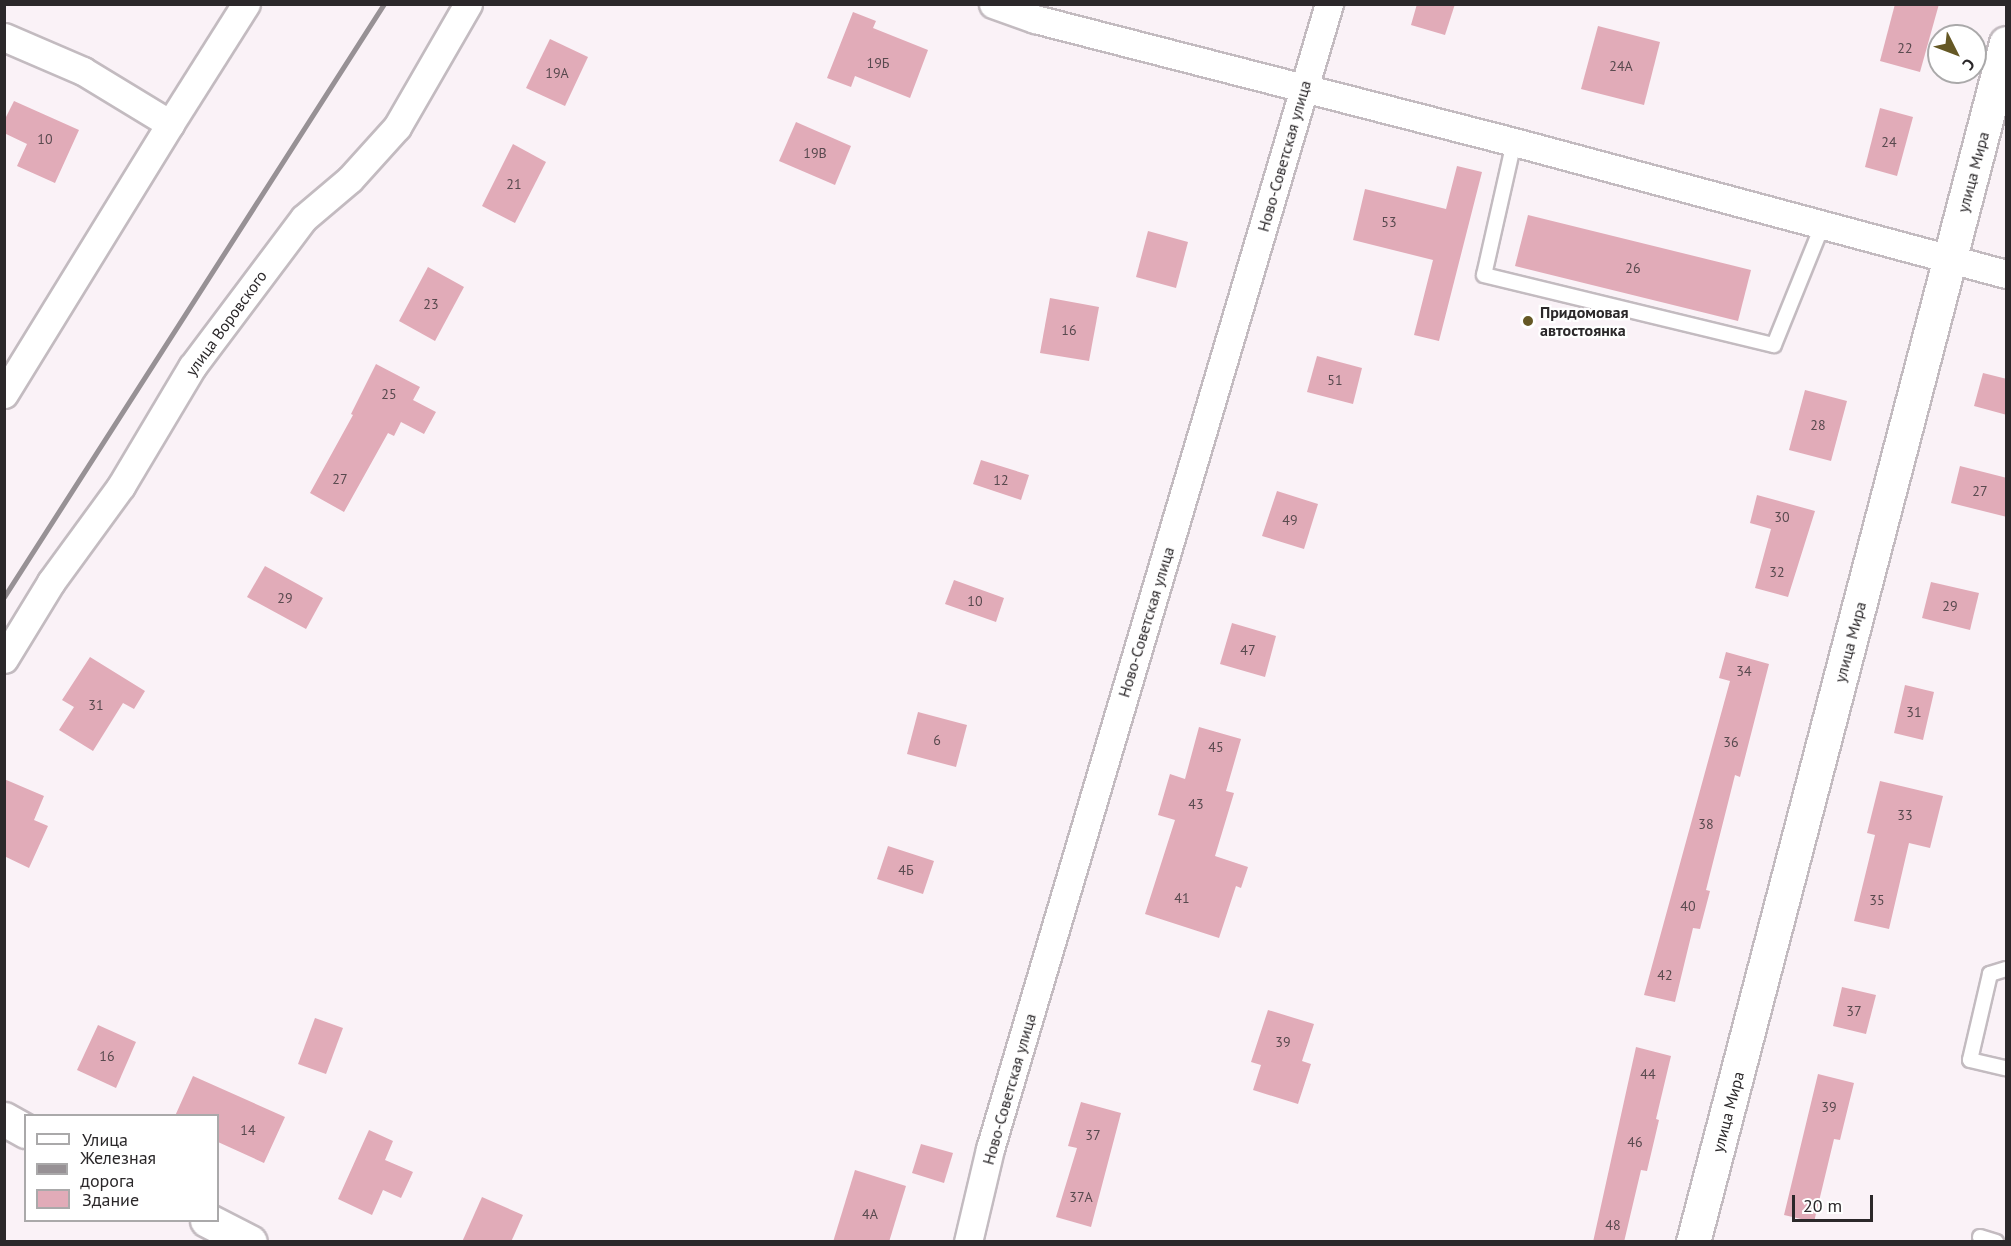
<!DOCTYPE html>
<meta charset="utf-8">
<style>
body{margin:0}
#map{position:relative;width:2011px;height:1246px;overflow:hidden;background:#faf2f7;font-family:"PT Sans",sans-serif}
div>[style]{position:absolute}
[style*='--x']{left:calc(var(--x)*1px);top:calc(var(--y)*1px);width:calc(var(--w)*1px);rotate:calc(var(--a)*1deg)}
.building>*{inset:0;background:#e1abb8}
.roads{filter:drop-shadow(2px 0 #c3bbc0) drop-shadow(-2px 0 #c3bbc0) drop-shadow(0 2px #c3bbc0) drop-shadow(0 -2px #c3bbc0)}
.lane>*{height:14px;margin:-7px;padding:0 7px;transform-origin:7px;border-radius:7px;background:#fff}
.street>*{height:27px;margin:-13.5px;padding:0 13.5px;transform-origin:13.5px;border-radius:13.5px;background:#fff}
.secondary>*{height:33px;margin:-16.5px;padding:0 16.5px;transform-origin:16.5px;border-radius:16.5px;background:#fff}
.rail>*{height:4.5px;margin:-2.25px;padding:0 2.25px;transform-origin:2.25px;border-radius:2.25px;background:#979195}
.dots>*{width:16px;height:16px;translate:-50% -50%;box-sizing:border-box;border:3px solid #fff;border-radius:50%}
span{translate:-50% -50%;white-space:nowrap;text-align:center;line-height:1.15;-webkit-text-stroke:4.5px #fff;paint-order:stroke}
.number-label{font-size:14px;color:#58494e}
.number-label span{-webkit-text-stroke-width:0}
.street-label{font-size:16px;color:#2b282a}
.poi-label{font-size:16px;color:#2b282a;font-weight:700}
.left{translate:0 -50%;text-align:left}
.frame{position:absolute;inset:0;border:6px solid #2b282a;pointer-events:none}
.legend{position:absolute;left:24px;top:1114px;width:195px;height:108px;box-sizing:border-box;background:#fff;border:2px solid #aaa9aa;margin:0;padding:8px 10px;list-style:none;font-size:18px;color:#2b282a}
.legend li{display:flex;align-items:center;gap:12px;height:30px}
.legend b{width:30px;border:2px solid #aaa9aa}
.north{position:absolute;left:1927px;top:24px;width:60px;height:60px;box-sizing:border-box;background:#fff;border:2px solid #aaa9aa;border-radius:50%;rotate:132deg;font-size:16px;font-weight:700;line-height:24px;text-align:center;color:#2b282a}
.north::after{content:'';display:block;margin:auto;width:21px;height:27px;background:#655825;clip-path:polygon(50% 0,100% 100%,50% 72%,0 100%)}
.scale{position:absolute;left:1792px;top:1195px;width:81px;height:27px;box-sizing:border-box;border:3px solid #2b282a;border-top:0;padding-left:8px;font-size:18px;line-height:21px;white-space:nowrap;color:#2b282a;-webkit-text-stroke:4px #fff;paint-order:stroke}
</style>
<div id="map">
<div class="building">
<i style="clip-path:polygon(1417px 4px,1455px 4px,1445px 35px,1411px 25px)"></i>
<i style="clip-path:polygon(1895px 4px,1939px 4px,1920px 72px,1880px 61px)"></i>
<i style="clip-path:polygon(853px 12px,876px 21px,873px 28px,928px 50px,910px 98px,855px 76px,851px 87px,827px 78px)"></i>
<i style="clip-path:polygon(1598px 26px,1660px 42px,1644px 105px,1581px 89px)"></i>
<i style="clip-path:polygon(550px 39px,588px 57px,565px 106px,526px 88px)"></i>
<i style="clip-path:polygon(14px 101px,79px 130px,55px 183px,17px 166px,27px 144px,4px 133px,4px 121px)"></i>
<i style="clip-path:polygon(1880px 108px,1913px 117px,1897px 176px,1865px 167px)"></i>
<i style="clip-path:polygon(796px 122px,851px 146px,835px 185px,779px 161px)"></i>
<i style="clip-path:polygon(513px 144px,546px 162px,515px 223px,482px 206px)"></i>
<i style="clip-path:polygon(1457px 166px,1482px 172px,1439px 341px,1414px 335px,1433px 260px,1353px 240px,1365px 189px,1446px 209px)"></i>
<i style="clip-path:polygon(1528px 215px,1751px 270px,1738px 321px,1515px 266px)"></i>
<i style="clip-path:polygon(1148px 231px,1188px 242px,1176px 288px,1136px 277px)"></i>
<i style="clip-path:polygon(428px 267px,464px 287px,435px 341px,399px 321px)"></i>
<i style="clip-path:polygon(1050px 298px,1099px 307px,1089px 361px,1040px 353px)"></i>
<i style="clip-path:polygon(1317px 356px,1362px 368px,1353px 404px,1307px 392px)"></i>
<i style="clip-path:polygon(376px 364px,420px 387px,413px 400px,436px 412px,424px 434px,401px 422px,394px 436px,388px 433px,344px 512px,310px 493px,353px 415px,351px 414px)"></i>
<i style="clip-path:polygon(1983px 373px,2007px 379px,2007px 415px,1974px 406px)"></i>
<i style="clip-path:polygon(1805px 390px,1847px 401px,1831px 461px,1789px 450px)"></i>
<i style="clip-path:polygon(981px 460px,1029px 475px,1021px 500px,973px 484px)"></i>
<i style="clip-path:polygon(1960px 466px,2007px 478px,2007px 517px,1951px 503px)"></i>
<i style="clip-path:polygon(1277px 491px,1318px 504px,1304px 549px,1262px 536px)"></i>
<i style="clip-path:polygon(1757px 495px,1815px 511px,1788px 597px,1755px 588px,1771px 529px,1750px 523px)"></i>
<i style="clip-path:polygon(265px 566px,323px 598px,306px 629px,247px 597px)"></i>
<i style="clip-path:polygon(954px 580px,1004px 598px,996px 622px,945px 604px)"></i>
<i style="clip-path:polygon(1931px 582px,1979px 593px,1970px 630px,1922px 618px)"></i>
<i style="clip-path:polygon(1232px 623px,1276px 636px,1265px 677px,1220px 664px)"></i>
<i style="clip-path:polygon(1726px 652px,1769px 664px,1740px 777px,1735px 775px,1706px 890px,1710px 891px,1700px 929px,1693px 928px,1675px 1002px,1644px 995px,1730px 681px,1719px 678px)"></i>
<i style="clip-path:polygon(90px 657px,145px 691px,134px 709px,123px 703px,93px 751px,59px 730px,74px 707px,62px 700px)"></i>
<i style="clip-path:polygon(1905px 685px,1934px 692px,1923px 740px,1894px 733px)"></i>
<i style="clip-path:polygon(918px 712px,967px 725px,956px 767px,907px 754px)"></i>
<i style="clip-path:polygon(1199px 727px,1241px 739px,1226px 791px,1234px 793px,1215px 856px,1248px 867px,1241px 888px,1236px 886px,1219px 938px,1145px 914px,1175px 820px,1158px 815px,1170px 774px,1185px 779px)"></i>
<i style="clip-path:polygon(4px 779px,44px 796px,34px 820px,48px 826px,29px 868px,4px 856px)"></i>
<i style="clip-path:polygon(1880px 781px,1943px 796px,1930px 848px,1909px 843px,1889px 929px,1854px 921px,1875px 835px,1867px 833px)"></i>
<i style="clip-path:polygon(888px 846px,934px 861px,923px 894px,877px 879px)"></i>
<i style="clip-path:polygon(1842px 987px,1876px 995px,1866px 1034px,1833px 1026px)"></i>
<i style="clip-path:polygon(1268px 1010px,1314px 1024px,1302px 1061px,1311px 1064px,1298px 1104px,1253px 1090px,1261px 1065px,1251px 1062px)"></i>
<i style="clip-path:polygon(315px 1018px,343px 1028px,326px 1074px,298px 1064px)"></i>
<i style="clip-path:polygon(98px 1025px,136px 1042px,116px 1088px,77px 1070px)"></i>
<i style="clip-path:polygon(1636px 1047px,1671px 1056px,1656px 1119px,1659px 1120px,1647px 1171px,1641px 1170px,1624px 1242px,1593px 1242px)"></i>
<i style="clip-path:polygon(1818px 1074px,1854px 1083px,1840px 1140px,1834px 1139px,1814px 1222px,1784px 1215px)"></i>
<i style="clip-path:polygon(193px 1076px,285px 1117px,264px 1163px,218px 1142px,218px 1116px,175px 1116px)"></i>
<i style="clip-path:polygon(1081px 1102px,1121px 1113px,1091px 1227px,1056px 1217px,1077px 1148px,1068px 1146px)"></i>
<i style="clip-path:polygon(369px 1130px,393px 1141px,385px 1160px,413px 1172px,401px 1198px,383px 1190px,372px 1215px,338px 1199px)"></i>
<i style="clip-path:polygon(921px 1144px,953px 1153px,944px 1183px,912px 1173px)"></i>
<i style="clip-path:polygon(855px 1170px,906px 1186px,889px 1242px,833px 1242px)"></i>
<i style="clip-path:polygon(482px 1197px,523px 1215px,511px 1242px,462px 1242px)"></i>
</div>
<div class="roads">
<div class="lane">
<i style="--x:1514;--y:142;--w:136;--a:102.7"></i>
<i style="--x:1484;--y:275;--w:298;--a:13.6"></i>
<i style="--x:1774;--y:345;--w:128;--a:-68"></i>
<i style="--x:2006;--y:969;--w:17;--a:163"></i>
<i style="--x:1990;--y:974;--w:88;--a:103.1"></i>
<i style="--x:1970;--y:1060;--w:37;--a:13"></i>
<i style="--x:1980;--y:1237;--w:17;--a:17"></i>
</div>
<div class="street">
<i style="--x:993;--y:4;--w:45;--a:19.7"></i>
<i style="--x:1035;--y:19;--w:495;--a:14.4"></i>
<i style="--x:1514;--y:142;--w:509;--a:15.02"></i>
<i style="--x:4;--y:37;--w:86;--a:23.3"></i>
<i style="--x:83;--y:71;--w:102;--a:31.3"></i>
<i style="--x:4;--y:394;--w:317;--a:-58.4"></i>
<i style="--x:170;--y:124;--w:142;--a:-57.7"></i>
<i style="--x:4;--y:659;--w:90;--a:-58.6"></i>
<i style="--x:51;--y:582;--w:119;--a:-53.9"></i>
<i style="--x:121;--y:486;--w:139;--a:-59.2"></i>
<i style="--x:192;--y:367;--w:186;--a:-53.1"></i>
<i style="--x:304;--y:218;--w:60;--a:-40.3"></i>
<i style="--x:350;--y:179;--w:70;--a:-47.9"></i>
<i style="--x:397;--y:127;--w:142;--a:-60"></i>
<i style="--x:968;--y:1242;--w:96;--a:-76.7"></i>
<i style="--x:990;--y:1149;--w:1194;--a:-73.51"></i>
</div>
<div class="secondary">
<i style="--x:4;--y:1119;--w:25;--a:29"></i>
<i style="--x:207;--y:1220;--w:48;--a:27.1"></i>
<i style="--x:1693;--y:1242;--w:1239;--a:-75.37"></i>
</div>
</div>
<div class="rail">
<i style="--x:4;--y:597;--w:704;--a:-57.35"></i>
</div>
<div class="dots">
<i style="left:1528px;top:321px;background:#655825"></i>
</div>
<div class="number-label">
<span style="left:1905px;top:48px">22</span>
<span style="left:878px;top:63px">19Б</span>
<span style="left:1621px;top:66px">24А</span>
<span style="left:557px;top:73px">19А</span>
<span style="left:45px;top:139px">10</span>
<span style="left:1889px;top:142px">24</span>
<span style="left:815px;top:153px">19В</span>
<span style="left:514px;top:184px">21</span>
<span style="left:1389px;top:222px">53</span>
<span style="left:1633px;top:268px">26</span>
<span style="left:431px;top:304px">23</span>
<span style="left:1069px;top:330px">16</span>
<span style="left:1335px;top:380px">51</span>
<span style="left:389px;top:394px">25</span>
<span style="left:1818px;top:425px">28</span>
<span style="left:340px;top:479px">27</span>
<span style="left:1001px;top:480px">12</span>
<span style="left:1980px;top:491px">27</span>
<span style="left:1782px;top:517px">30</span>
<span style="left:1290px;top:520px">49</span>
<span style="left:1777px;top:572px">32</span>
<span style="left:285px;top:598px">29</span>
<span style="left:975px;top:601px">10</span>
<span style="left:1950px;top:606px">29</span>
<span style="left:1248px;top:650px">47</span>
<span style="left:1744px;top:671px">34</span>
<span style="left:96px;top:705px">31</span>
<span style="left:1914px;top:712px">31</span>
<span style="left:937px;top:740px">6</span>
<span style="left:1731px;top:742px">36</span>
<span style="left:1216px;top:747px">45</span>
<span style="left:1196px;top:804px">43</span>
<span style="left:1905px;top:815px">33</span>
<span style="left:1706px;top:824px">38</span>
<span style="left:906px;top:870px">4Б</span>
<span style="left:1182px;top:898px">41</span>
<span style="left:1877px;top:900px">35</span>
<span style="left:1688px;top:906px">40</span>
<span style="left:1665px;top:975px">42</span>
<span style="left:1854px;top:1011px">37</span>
<span style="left:1283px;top:1042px">39</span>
<span style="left:107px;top:1056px">16</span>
<span style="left:1648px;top:1074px">44</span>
<span style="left:1829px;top:1107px">39</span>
<span style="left:248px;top:1130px">14</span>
<span style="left:1093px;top:1135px">37</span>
<span style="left:1635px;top:1142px">46</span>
<span style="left:1081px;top:1197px">37А</span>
<span style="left:870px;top:1214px">4А</span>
<span style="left:1613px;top:1225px">48</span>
</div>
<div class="street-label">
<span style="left:1284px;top:156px;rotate:-74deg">Ново-Советская улица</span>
<span style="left:1973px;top:172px;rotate:-75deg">улица Мира</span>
<span style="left:226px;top:323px;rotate:-54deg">улица Воровского</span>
<span style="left:1146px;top:622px;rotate:-73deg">Ново-Советская улица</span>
<span style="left:1850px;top:642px;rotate:-75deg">улица Мира</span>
<span style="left:1009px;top:1089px;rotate:-74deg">Ново-Советская улица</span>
<span style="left:1728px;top:1112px;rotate:-75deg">улица Мира</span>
</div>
<div class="poi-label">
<span class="left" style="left:1540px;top:321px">Придомовая<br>автостоянка</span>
</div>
<div class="frame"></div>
<ul class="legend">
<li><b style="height:8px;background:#fff"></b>Улица</li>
<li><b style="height:8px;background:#979195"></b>Железная дорога</li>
<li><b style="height:16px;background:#e1abb8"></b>Здание</li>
</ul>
<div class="north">С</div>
<div class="scale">20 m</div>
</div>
